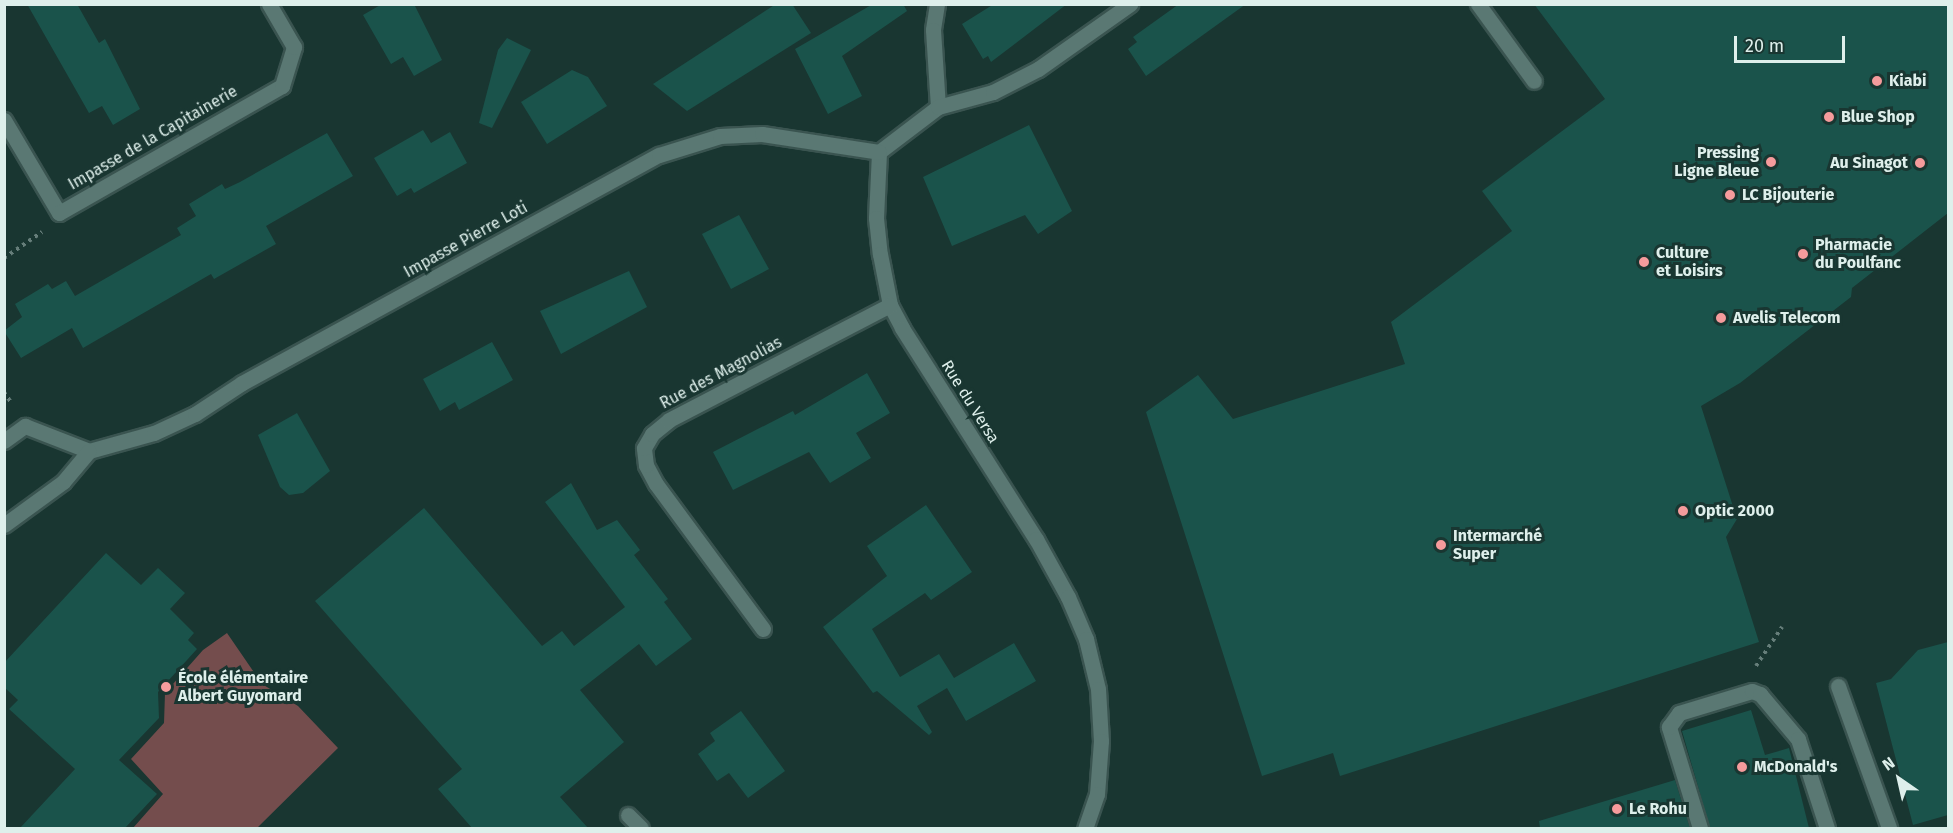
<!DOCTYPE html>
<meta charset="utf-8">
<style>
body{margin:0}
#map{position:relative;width:1953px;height:833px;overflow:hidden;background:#193631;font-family:"Fira Sans",sans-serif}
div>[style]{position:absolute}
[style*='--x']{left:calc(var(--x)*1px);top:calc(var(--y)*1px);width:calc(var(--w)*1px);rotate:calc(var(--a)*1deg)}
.green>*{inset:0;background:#744d4d}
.building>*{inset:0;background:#1a534b}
.path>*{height:4px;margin-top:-2px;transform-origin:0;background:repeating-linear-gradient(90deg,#667e7a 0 3px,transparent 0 7.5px)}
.roads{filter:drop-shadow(2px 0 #3a5450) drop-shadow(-2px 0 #3a5450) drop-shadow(0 2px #3a5450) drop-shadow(0 -2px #3a5450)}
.service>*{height:15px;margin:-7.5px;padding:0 7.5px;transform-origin:7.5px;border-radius:7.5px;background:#5a7873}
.minor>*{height:15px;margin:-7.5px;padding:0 7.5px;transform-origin:7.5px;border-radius:7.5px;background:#5a7873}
.dots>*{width:16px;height:16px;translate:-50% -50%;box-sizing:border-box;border:3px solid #193631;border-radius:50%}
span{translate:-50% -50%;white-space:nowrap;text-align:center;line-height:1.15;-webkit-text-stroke:6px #193631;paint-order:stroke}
.poi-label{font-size:16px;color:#deefeb;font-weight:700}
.left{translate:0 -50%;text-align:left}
.right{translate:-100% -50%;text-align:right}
.street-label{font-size:16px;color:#deefeb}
.frame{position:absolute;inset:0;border:6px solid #deefeb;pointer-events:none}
.north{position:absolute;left:1869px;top:749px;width:60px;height:60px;-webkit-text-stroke:4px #193631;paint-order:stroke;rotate:326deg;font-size:16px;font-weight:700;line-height:24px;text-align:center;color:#deefeb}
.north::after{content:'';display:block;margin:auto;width:21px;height:27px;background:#deefeb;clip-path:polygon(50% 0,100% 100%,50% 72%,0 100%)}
.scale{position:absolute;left:1734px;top:36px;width:111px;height:27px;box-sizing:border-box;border:3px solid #deefeb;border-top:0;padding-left:8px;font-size:18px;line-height:21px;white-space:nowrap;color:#deefeb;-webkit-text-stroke:4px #193631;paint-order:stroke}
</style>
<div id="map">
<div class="green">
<i style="clip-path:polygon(227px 633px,262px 684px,298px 706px,338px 748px,257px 828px,133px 828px,163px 794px,131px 759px,164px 723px,165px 693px,203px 650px)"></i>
</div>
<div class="building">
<i style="clip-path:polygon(27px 4px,77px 4px,99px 43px,105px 39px,140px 109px,113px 125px,102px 106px,89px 113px)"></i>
<i style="clip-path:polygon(382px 4px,414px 4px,442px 60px,414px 76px,403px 57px,391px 64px,363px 15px)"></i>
<i style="clip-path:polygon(776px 4px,792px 4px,811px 33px,687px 111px,653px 84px)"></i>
<i style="clip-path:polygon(873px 4px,903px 4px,907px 11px,842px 56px,862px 96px,828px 114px,795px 49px)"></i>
<i style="clip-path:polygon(994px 4px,1067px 4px,991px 62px,988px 56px,983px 59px,962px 24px)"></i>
<i style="clip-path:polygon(1179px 4px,1246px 4px,1146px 76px,1128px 49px,1137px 42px,1133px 37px)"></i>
<i style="clip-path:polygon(1534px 4px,1948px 4px,1948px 213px,1852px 288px,1851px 297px,1740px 383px,1701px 406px,1737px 519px,1726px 537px,1759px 642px,1340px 776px,1333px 753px,1262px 776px,1146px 412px,1198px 375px,1233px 419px,1405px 364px,1391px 322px,1512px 231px,1482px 191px,1605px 99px)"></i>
<i style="clip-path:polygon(507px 38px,531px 50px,492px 128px,479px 123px,498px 50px)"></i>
<i style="clip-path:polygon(572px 70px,588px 77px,607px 106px,547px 144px,521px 102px)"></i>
<i style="clip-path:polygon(1029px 125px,1072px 211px,1038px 234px,1025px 215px,952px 246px,923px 177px)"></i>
<i style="clip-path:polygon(423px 130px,431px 143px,450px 132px,467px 163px,414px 193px,411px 188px,397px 196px,374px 158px)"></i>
<i style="clip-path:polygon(327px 133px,353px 176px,266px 226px,276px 244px,214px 279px,211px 274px,83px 348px,72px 328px,21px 358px,4px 331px,22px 317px,15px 304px,48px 284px,52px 289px,66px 281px,75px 296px,181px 235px,177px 228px,196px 216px,189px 204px,222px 184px,225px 189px,240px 182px)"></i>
<i style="clip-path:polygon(739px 215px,769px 269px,731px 289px,702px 234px)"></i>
<i style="clip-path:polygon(629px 271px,647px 307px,561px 354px,540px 311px)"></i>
<i style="clip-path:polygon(492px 342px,513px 380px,459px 410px,455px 402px,440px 411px,423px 379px)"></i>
<i style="clip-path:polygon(867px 373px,890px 413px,856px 433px,871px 458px,830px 483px,809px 452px,733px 490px,713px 452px,793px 411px,795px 415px)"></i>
<i style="clip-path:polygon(297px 413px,330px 471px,303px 493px,289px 495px,280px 487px,258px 435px)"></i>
<i style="clip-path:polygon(571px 483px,597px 530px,617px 520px,640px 550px,634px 555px,668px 599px,664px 602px,692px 639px,656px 666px,639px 644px,580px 690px,624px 742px,560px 797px,588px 828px,472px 828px,438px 789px,462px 769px,315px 601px,424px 508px,542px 646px,562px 631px,574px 646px,625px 607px,545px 502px)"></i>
<i style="clip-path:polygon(926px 505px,972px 572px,931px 600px,925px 593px,872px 629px,900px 677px,939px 654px,954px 678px,1014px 643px,1036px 681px,966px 721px,947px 688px,917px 706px,932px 732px,929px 735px,877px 691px,873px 693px,823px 627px,887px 576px,867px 546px)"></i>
<i style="clip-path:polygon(106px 553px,141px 585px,158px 568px,185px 593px,170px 609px,194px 633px,188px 640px,197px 649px,158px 692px,159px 718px,119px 760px,157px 794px,125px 828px,20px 828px,75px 769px,9px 709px,18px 700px,4px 687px,4px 663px)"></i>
<i style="clip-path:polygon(1948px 642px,1948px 815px,1913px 825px,1876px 683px,1891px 679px,1918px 650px)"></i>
<i style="clip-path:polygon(1751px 710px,1765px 755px,1789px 748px,1809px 828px,1710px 828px,1682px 731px)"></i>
<i style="clip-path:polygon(741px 711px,785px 771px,748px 798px,729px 773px,717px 781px,698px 754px,715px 741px,710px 733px)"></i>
<i style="clip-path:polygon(1675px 780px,1690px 828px,1540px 828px,1539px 821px)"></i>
</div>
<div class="path">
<i style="--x:4;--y:258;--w:46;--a:-34.4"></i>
<i style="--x:4;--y:392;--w:14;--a:56"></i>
<i style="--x:1756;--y:666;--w:47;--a:-56.3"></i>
</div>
<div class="roads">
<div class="service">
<i style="--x:1478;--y:4;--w:95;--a:54"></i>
<i style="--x:1838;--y:686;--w:151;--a:70.2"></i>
<i style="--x:628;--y:815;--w:18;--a:45"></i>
<i style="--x:1700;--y:828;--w:106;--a:-107.1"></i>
<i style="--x:1669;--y:727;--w:17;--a:-54"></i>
<i style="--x:1679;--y:713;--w:76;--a:-16.8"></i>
<i style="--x:1752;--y:691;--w:9;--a:21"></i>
<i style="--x:1760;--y:694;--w:59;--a:49.8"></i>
<i style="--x:1798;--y:739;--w:94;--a:72"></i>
</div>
<div class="minor">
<i style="--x:937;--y:4;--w:26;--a:99"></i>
<i style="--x:933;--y:30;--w:77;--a:86.3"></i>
<i style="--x:938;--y:107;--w:74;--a:142.7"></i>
<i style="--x:879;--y:152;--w:66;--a:92.6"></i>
<i style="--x:876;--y:218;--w:36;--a:84"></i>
<i style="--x:880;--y:254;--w:52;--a:78.9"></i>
<i style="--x:890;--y:305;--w:26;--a:62"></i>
<i style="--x:902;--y:328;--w:250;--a:57.6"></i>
<i style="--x:1036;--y:539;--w:66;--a:61.1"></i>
<i style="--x:1068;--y:597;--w:46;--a:66.8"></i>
<i style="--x:1086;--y:639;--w:51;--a:76.5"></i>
<i style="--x:1098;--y:689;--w:52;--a:86.7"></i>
<i style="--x:1101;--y:741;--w:53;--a:94.3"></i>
<i style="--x:1097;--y:794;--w:36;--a:109"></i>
<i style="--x:938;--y:107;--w:57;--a:-15.3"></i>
<i style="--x:993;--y:92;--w:51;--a:-27.1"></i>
<i style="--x:1038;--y:69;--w:113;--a:-35.2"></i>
<i style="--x:4;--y:120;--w:108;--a:59.4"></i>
<i style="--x:59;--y:213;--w:257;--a:-29.7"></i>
<i style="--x:282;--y:86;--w:41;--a:-72.9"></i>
<i style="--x:294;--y:47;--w:50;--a:-120.2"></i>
<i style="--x:4;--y:441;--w:26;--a:-36"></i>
<i style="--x:25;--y:426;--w:69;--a:21.3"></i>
<i style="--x:89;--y:451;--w:67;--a:-15.5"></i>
<i style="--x:154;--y:433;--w:45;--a:-24.9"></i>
<i style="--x:195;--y:414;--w:56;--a:-33.4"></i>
<i style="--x:242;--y:383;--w:475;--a:-28.7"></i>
<i style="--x:659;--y:155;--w:64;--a:-17.3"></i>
<i style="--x:720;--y:136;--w:42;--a:-2.7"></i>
<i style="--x:762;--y:134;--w:118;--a:8.7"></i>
<i style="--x:4;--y:525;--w:73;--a:-36.1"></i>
<i style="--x:63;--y:482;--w:40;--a:-50"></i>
<i style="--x:763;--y:629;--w:180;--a:-126.4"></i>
<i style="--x:656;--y:484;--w:21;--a:-118"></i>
<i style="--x:646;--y:465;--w:17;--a:-97"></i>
<i style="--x:644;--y:448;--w:16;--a:-60"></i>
<i style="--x:652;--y:434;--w:22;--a:-39"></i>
<i style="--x:669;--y:420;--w:249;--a:-27.5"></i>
</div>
</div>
<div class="dots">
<i style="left:1877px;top:81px;background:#f59b9c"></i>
<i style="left:1829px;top:117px;background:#f59b9c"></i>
<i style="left:1771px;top:162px;background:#f59b9c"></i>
<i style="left:1920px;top:163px;background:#f59b9c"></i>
<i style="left:1730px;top:195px;background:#f59b9c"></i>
<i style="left:1803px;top:254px;background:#f59b9c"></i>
<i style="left:1644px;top:262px;background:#f59b9c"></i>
<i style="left:1721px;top:318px;background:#f59b9c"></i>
<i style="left:1683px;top:511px;background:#f59b9c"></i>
<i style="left:1441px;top:545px;background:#f59b9c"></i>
<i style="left:166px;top:687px;background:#f59b9c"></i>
<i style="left:1742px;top:767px;background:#f59b9c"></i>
<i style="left:1617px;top:809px;background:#f59b9c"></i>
</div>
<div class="poi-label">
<span class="left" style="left:1889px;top:81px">Kiabi</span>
<span class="left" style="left:1841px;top:117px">Blue Shop</span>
<span class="right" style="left:1759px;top:162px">Pressing<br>Ligne Bleue</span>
<span class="right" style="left:1908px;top:163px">Au Sinagot</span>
<span class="left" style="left:1742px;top:195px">LC Bijouterie</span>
<span class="left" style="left:1815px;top:254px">Pharmacie<br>du Poulfanc</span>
<span class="left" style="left:1656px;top:262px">Culture<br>et Loisirs</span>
<span class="left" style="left:1733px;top:318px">Avelis Telecom</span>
<span class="left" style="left:1695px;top:511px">Optic 2000</span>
<span class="left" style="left:1453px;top:545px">Intermarché<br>Super</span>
<span class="left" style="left:178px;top:687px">École élémentaire<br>Albert Guyomard</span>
<span class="left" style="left:1754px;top:767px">McDonald's</span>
<span class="left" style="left:1629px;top:809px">Le Rohu</span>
</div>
<div class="street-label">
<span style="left:153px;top:138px;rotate:-30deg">Impasse de la Capitainerie</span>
<span style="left:466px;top:240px;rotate:-29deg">Impasse Pierre Loti</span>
<span style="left:721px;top:373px;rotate:-28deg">Rue des Magnolias</span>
<span style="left:970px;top:402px;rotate:58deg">Rue du Versa</span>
</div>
<div class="frame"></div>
<div class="north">N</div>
<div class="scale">20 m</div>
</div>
